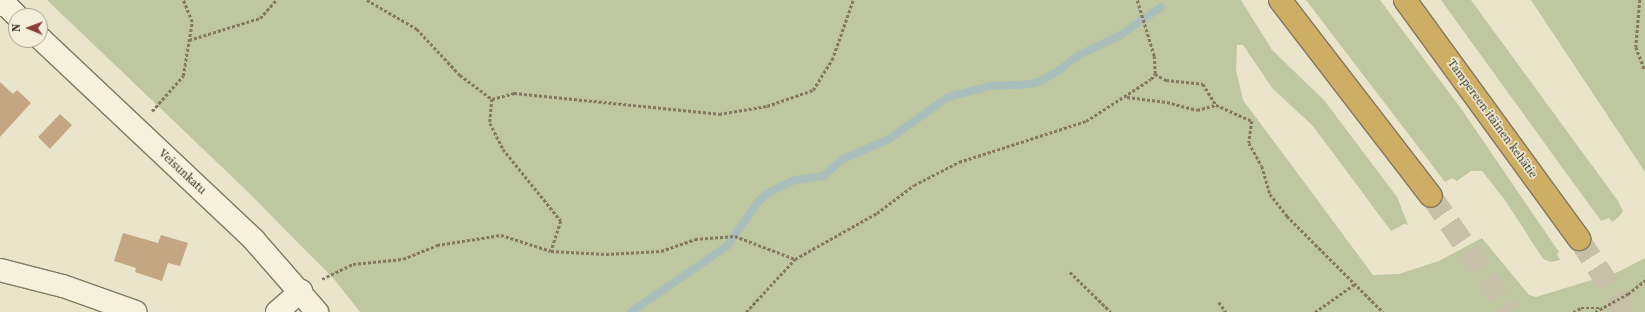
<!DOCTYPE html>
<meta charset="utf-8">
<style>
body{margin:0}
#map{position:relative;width:1645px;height:312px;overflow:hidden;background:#eae4ca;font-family:"Source Serif 4",serif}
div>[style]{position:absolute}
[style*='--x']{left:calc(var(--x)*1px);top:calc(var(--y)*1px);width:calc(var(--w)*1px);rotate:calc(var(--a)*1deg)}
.green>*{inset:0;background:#bec79f}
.stream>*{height:8px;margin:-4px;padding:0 4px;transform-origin:4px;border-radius:4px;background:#aabfbb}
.building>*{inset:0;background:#c4a684}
.highway-tunnel>*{height:22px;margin-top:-11px;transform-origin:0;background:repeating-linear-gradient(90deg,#c6c0a8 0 22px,transparent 0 33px)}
.path>*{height:2.5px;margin-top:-1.25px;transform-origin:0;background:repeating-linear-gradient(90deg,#857860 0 3px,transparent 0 5px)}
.roads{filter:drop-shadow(1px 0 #857860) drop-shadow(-1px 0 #857860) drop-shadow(0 1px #857860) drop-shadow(0 -1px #857860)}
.minor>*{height:22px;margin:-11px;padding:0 11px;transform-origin:11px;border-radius:11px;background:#f5f1dc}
.highway>*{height:22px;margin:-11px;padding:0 11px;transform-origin:11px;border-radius:11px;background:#cead65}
span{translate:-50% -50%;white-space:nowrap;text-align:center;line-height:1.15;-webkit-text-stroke:3px #f2eed9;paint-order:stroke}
.street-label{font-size:12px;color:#372f22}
.north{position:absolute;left:8px;top:8px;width:40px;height:40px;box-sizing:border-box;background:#f2eed9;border:1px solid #a7a290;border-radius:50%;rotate:271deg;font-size:11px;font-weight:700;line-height:16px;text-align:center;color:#372f22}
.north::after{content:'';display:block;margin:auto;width:14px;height:18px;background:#8d4037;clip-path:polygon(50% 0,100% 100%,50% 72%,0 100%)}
</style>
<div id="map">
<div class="green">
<i style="clip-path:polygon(47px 0,1241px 0,1272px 50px,1324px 100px,1397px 197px,1408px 225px,1404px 224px,1391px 231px,1313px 126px,1273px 89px,1243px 45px,1237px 45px,1236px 70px,1243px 100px,1373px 275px,1399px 274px,1439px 261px,1482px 238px,1529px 295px,1536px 297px,1618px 272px,1645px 258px,1645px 312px,360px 312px,334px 279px,246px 190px)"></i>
<i style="clip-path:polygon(1306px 0,1380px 0,1462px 110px,1559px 252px,1557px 254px,1560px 260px,1551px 262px,1543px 259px,1505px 200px,1482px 171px,1471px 171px,1457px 181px,1452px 178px,1445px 182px)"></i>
<i style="clip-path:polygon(1441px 0,1471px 0,1618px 201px,1623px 211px,1619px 217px,1612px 222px,1609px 218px,1601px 221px)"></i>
<i style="clip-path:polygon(1531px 0,1645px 0,1645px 172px)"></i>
</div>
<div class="stream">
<i style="--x:631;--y:312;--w:116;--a:-34.5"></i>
<i style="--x:727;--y:246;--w:54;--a:-54.8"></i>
<i style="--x:758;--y:202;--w:13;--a:-42"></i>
<i style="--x:768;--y:193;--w:30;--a:-26"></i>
<i style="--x:795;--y:180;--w:29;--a:-8"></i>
<i style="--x:824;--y:176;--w:23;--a:-43"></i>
<i style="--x:841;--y:160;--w:52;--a:-23.6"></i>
<i style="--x:889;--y:139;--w:72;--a:-35.4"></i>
<i style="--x:948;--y:97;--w:44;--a:-14.3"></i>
<i style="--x:991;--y:86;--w:40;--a:-2.9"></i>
<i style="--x:1031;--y:84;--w:10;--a:-17"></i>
<i style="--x:1041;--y:81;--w:20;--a:-30"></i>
<i style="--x:1058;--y:71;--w:26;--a:-37"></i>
<i style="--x:1079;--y:55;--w:44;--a:-25.4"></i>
<i style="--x:1119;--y:36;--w:51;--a:-34.6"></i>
</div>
<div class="building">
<i style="clip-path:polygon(0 82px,13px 94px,17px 90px,31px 103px,0 137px)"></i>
<i style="clip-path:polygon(60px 114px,72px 125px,50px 149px,38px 137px)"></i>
<i style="clip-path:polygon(123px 233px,158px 243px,161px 235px,188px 243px,180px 266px,168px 263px,162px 281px,135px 272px,136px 268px,114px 261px)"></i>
</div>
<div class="highway-tunnel">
<i style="--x:1431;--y:196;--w:140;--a:55.7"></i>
<i style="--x:1579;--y:239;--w:87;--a:57.2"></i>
</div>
<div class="path">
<i style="--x:367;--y:0;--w:58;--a:30.1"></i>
<i style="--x:417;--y:29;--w:63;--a:46.9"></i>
<i style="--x:460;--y:75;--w:40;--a:37"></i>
<i style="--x:1640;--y:0;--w:47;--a:94.9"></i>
<i style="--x:1636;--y:47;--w:25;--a:69"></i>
<i style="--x:189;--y:40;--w:74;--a:-17.2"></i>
<i style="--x:260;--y:18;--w:24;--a:-48"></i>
<i style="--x:1155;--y:74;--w:13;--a:29"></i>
<i style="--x:1166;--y:80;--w:37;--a:6"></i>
<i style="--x:1203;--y:84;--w:25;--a:58"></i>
<i style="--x:1216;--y:105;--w:39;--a:24"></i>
<i style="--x:1252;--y:121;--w:22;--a:98"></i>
<i style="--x:1249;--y:143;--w:26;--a:61"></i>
<i style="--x:1262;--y:166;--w:29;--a:74"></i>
<i style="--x:1270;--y:194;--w:28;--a:52"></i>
<i style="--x:1287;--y:216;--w:136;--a:45"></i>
<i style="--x:1127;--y:97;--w:40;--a:7.1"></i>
<i style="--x:1167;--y:102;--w:31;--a:15"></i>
<i style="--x:1197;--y:110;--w:20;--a:-15"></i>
<i style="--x:492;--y:99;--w:23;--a:-15"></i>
<i style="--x:514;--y:93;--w:206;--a:5.8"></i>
<i style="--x:719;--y:114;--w:49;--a:-9.5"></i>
<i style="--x:767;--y:106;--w:49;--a:-19.2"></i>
<i style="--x:813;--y:90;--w:36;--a:-58"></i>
<i style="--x:832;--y:60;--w:64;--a:-70.7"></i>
<i style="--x:492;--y:99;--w:24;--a:95"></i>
<i style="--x:490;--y:123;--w:29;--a:63"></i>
<i style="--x:503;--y:149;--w:92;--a:51.1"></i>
<i style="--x:561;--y:221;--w:32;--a:108"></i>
<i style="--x:152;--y:111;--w:47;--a:-48.5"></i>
<i style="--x:183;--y:76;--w:55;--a:-80.5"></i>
<i style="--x:192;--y:22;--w:24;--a:-112"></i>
<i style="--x:1070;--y:272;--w:57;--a:44.3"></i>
<i style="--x:322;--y:279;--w:34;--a:-26"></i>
<i style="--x:353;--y:264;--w:50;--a:-5.7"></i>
<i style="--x:403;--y:259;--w:37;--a:-22"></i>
<i style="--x:437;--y:245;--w:65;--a:-8.9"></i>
<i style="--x:501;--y:235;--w:52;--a:17.7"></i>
<i style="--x:551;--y:251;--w:55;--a:3.1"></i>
<i style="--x:606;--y:254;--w:55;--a:-3.1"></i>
<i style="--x:661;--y:251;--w:36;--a:-19"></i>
<i style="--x:695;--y:239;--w:40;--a:-4.3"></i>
<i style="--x:735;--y:236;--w:64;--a:21"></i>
<i style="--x:1219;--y:302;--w:12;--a:55"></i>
<i style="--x:746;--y:312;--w:72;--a:-47.2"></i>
<i style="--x:795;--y:259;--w:94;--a:-29.3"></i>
<i style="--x:877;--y:213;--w:46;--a:-37.1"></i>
<i style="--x:914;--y:185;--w:51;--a:-27.1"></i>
<i style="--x:959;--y:162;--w:133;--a:-17.9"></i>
<i style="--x:1086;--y:121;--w:77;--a:-32.9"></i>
<i style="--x:1151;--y:79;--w:6;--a:-51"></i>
<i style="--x:1155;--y:74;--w:18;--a:-93"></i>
<i style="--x:1154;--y:56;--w:59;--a:-106.9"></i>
<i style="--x:1315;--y:312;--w:49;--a:-35"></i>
<i style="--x:1573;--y:312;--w:9;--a:-27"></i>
<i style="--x:1581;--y:308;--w:20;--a:0"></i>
<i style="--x:1595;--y:312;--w:38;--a:-29"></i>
<i style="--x:1628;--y:294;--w:22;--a:-39"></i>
</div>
<div class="roads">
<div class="minor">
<i style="--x:0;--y:0;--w:23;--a:43"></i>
<i style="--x:40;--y:38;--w:294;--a:43.3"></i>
<i style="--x:254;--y:240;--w:96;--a:48.8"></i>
<i style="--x:0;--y:270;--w:65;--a:14.3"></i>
<i style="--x:63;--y:286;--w:77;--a:19.6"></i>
<i style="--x:277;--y:312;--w:32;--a:-41"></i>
</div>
<div class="highway">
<i style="--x:1280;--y:0;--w:247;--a:52.4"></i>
<i style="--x:1405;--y:0;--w:296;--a:53.9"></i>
</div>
</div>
<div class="street-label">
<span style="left:1492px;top:119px;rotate:54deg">Tampereen itäinen kehätie</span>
<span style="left:182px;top:172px;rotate:43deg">Veisunkatu</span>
</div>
<div class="north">N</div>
</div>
